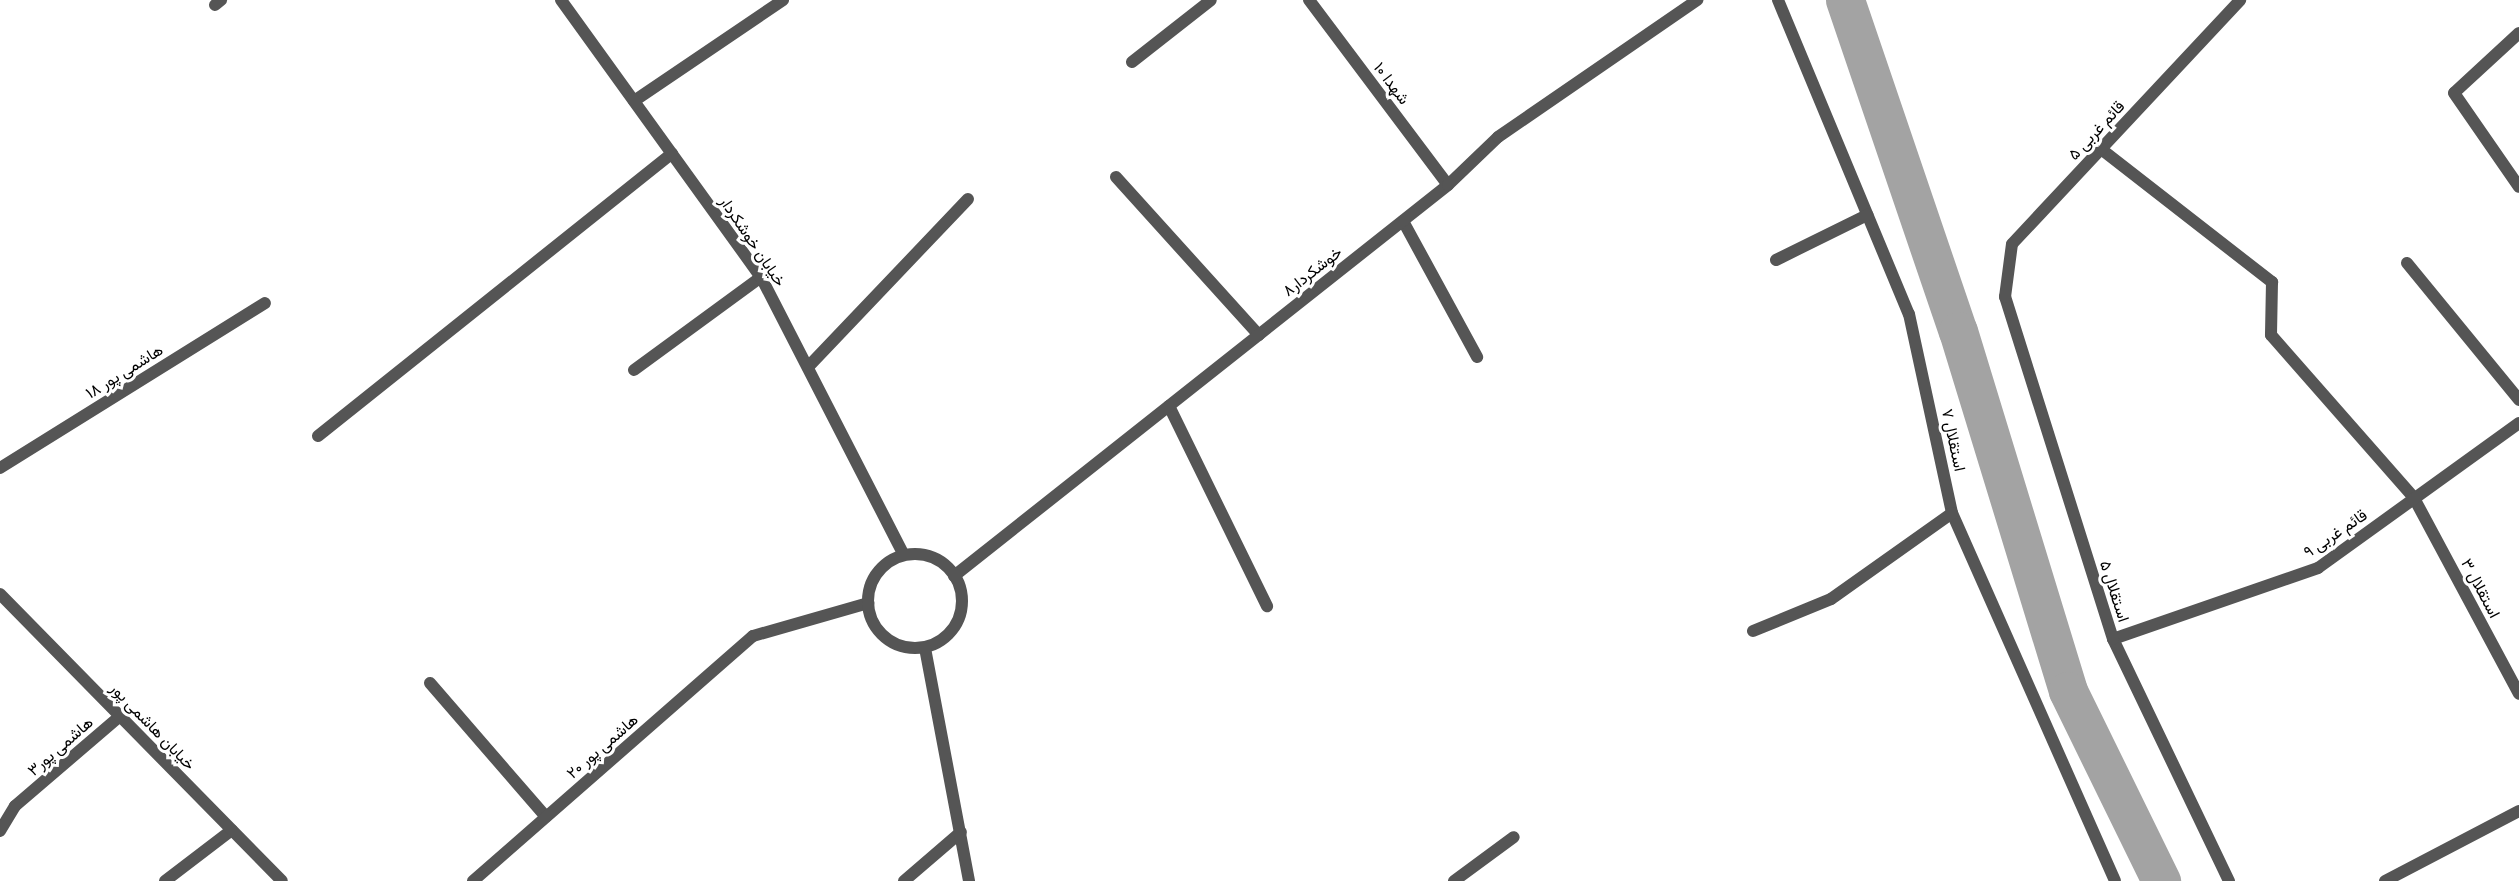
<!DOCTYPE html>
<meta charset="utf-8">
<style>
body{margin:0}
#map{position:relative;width:2519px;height:881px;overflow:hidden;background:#fff;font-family:"Archivo Narrow",Vazirmatn,sans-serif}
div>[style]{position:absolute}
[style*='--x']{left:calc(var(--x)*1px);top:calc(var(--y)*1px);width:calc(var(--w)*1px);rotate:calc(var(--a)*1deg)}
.canal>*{height:39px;margin:-19.5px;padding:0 19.5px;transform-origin:19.5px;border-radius:19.5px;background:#a3a3a3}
.minor>*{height:12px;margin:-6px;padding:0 6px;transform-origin:6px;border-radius:6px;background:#555}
.tertiary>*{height:12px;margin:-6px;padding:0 6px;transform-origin:6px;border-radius:6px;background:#555}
.tertiary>.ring{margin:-6px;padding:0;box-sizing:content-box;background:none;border:12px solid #555;border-radius:50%}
span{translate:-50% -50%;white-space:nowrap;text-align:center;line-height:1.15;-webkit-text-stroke:6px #fff;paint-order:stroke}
.street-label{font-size:16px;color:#000}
</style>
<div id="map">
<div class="canal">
<i style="--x:1845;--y:0;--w:350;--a:71.2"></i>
<i style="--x:1958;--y:331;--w:376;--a:73"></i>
<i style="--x:2068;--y:691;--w:212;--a:63.9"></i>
</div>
<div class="minor">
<i style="--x:1309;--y:0;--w:231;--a:53.1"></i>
<i style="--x:1778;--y:0;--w:340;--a:67.4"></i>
<i style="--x:1909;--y:314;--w:204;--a:77.8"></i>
<i style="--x:1952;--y:513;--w:402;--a:66.1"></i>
<i style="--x:215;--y:5;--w:8;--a:-40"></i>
<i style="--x:2519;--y:33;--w:88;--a:137.3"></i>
<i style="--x:2454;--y:93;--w:114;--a:55.3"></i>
<i style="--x:1132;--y:62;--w:100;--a:-38.1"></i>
<i style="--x:634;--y:101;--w:180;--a:-34.1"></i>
<i style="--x:2101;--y:149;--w:217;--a:37.9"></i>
<i style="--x:2272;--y:282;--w:53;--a:91.1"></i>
<i style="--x:2271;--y:335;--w:217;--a:48.7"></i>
<i style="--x:2414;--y:498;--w:222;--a:61.8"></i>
<i style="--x:1116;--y:177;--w:213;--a:47.9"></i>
<i style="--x:1403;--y:221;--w:155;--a:61.4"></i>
<i style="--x:1776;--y:260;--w:102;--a:-26.3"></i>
<i style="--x:2407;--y:263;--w:177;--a:50.7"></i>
<i style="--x:808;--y:367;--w:232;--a:-46.4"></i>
<i style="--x:634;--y:370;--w:157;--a:-36.2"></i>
<i style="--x:1169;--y:406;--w:223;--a:63.9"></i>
<i style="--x:318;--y:436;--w:453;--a:-38.6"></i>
<i style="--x:0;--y:468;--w:312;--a:-31.9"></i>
<i style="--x:954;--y:576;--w:630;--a:-38.36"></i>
<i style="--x:1448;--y:185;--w:69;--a:-43.8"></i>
<i style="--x:1498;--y:137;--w:242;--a:-34.5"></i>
<i style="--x:1753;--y:631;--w:84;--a:-22.3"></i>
<i style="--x:1831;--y:599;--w:148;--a:-35.4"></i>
<i style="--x:2113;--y:639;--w:217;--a:-19.1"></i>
<i style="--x:2318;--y:568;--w:248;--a:-35.8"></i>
<i style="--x:430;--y:683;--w:177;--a:49.1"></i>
<i style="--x:0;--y:831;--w:29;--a:-59"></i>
<i style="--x:15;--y:806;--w:138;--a:-40.6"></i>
<i style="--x:165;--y:881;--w:84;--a:-37.3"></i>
<i style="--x:473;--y:881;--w:372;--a:-41.2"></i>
<i style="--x:753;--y:636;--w:120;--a:-16"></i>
<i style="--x:904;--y:881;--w:75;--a:-40.7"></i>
<i style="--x:1454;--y:881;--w:74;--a:-36.3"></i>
<i style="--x:2229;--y:881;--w:268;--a:-115.6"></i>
<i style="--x:2113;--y:639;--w:359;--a:-107.5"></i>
<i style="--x:2005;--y:297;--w:53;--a:-82.5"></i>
<i style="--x:2012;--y:244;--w:334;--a:-46.9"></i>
<i style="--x:2385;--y:881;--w:151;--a:-27.6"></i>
</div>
<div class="tertiary">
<i style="--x:561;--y:0;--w:342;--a:54.2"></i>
<i style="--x:761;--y:277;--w:310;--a:62.8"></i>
<i class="ring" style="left:868px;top:554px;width:82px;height:82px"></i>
<i style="--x:0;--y:594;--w:402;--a:45.5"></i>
<i style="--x:925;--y:648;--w:237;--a:79.3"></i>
</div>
<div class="street-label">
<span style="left:1392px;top:83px;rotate:53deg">شهدا ۱۰</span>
<span style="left:2096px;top:130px;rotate:-47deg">قائم غربی ۵</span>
<span style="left:753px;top:241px;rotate:56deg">خیابان خوشکردار</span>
<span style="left:1312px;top:271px;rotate:-38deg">خوشکردار۸</span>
<span style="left:124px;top:371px;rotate:-32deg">هاشمی پور ۱۸</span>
<span style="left:1954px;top:440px;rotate:78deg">استقلال ۷</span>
<span style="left:2335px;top:533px;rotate:-34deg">قائم غربی ۹</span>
<span style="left:2481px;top:588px;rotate:62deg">استقلال ۳</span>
<span style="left:2115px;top:591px;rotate:72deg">استقلال ۵</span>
<span style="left:153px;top:726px;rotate:46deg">خیابان هاشمی پور</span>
<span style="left:60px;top:746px;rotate:-41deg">هاشمی پور۳</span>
<span style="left:602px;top:746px;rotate:-41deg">هاشمی پور ۲۰</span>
</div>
</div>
